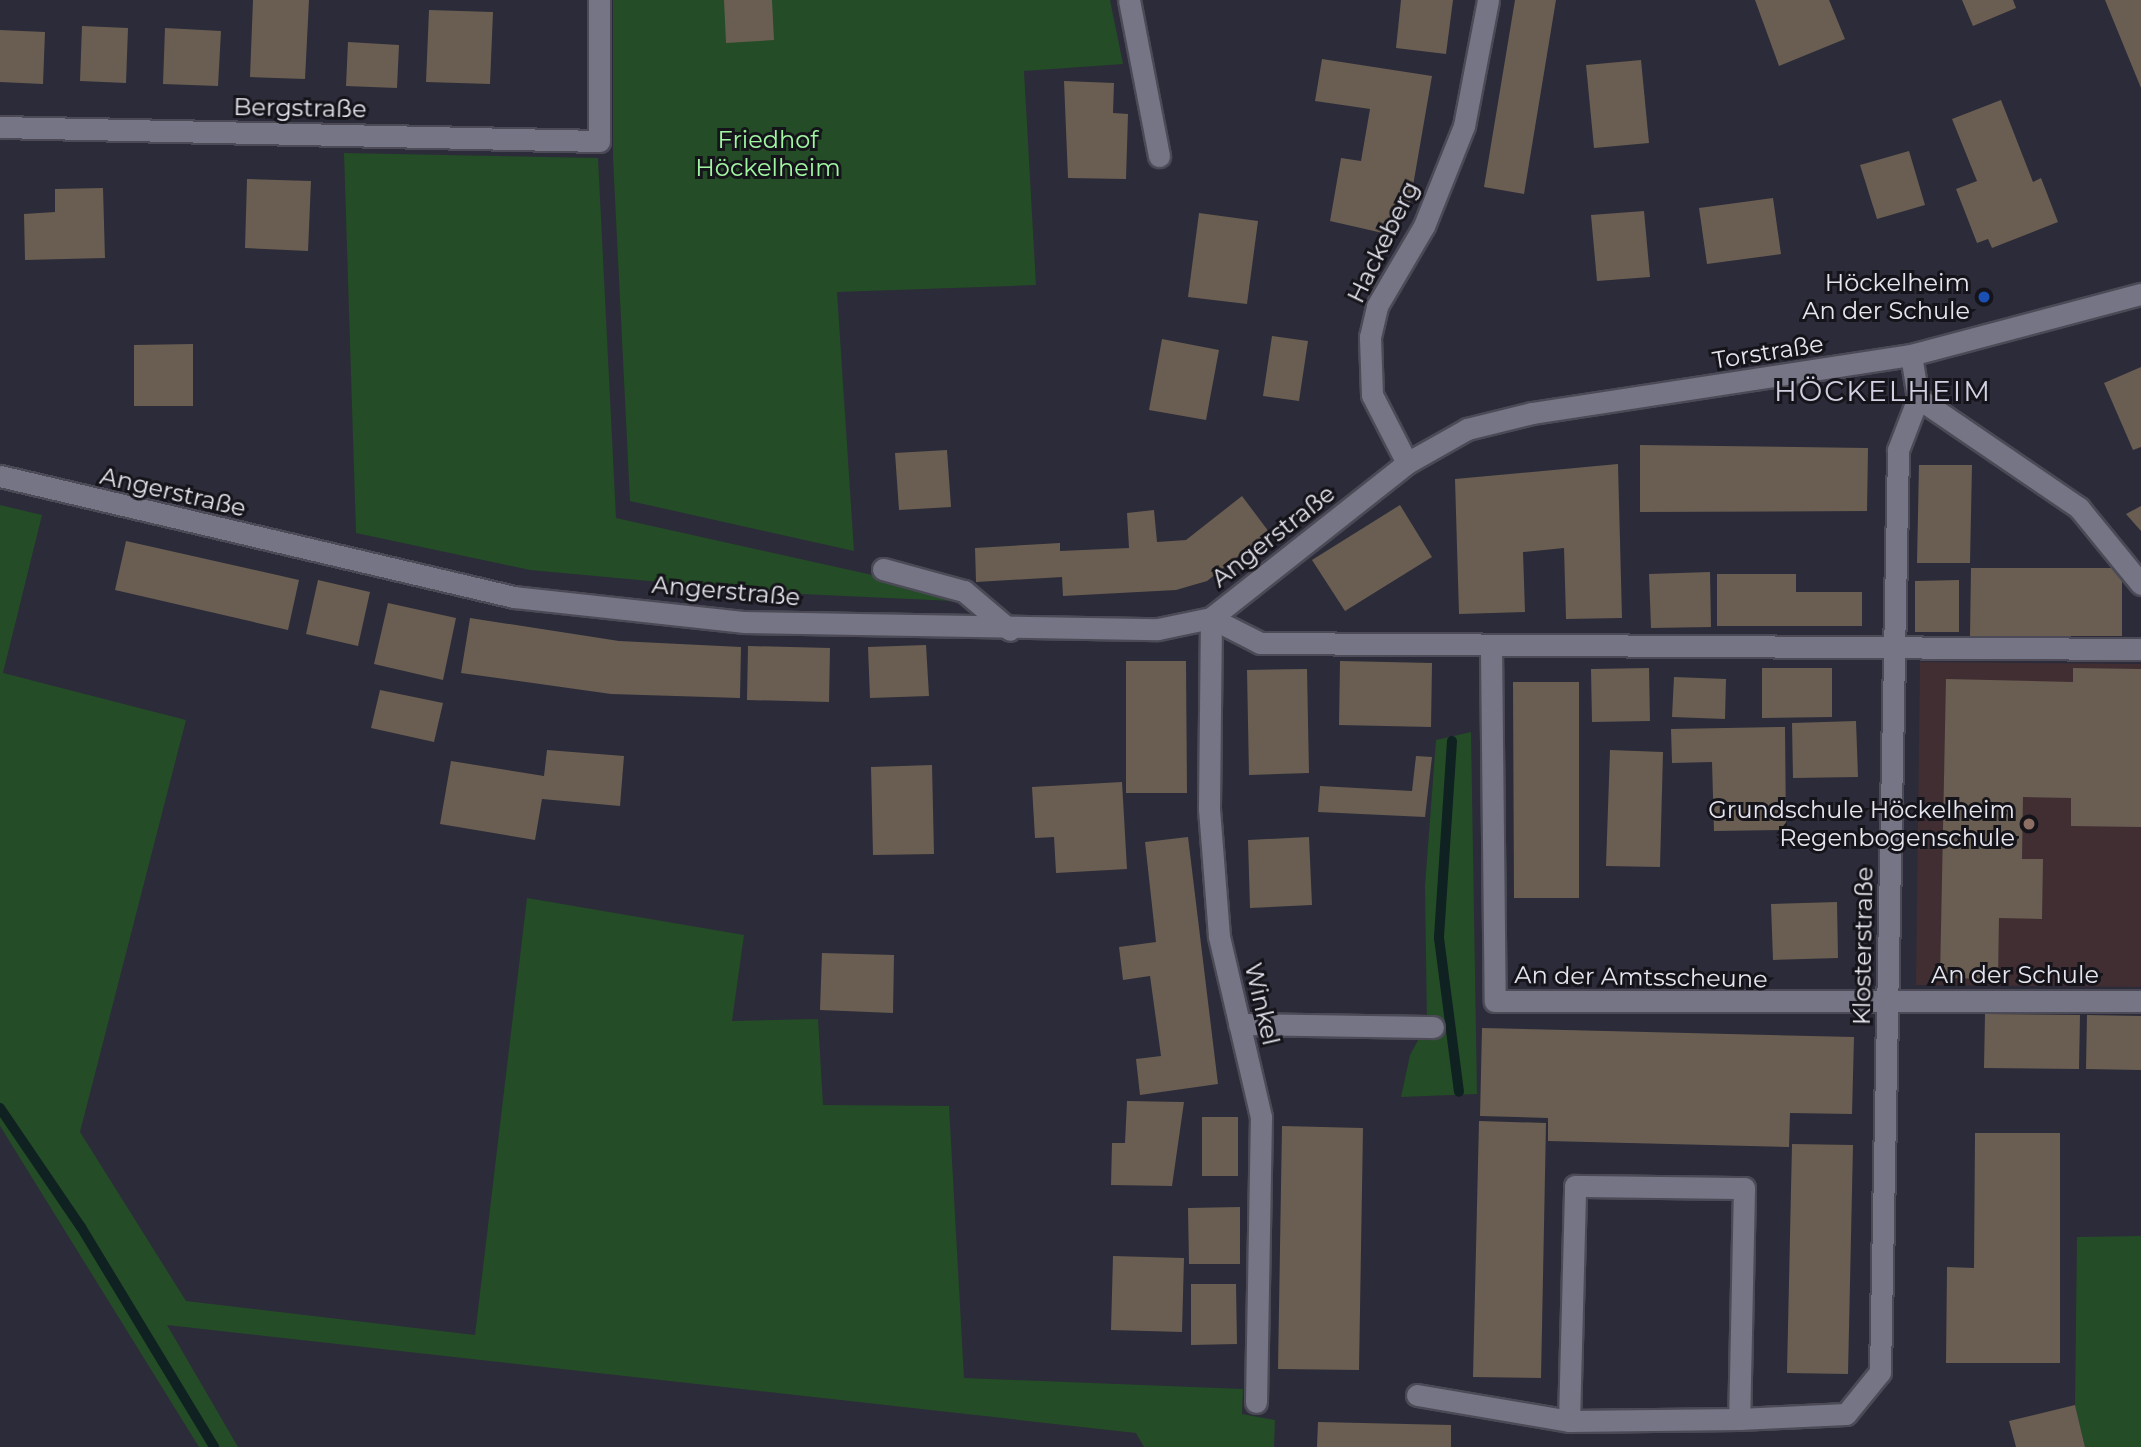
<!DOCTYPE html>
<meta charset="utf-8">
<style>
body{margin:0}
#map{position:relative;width:2141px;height:1447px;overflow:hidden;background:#2c2b39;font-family:Montserrat,sans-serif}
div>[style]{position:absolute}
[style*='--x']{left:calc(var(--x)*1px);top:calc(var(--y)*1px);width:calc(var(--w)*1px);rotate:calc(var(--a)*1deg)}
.education>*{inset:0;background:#412e33}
.green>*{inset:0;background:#244c26}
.stream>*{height:10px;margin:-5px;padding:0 5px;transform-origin:5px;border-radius:5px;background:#102121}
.building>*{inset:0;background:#695e51}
.roads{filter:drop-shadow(2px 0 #4b4a56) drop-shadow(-2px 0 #4b4a56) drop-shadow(0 2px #4b4a56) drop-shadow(0 -2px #4b4a56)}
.minor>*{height:21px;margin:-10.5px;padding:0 10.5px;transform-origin:10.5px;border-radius:10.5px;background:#767586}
.dots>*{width:19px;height:19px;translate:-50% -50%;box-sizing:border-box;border:4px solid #15141a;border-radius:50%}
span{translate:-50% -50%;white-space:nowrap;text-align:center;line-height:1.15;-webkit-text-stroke:6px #15141a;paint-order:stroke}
.street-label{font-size:24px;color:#e6e5ef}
.park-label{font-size:24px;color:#a0f7a2}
.poi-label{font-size:24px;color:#e6e5ef}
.right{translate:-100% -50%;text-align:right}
.quarter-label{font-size:28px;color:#d2d1e3;letter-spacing:2px}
</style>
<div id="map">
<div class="education">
<i style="clip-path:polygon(1920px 662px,2141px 664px,2141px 987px,1916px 985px)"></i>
</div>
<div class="green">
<i style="clip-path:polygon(613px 0,1110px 0,1123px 64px,1024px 71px,1036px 285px,837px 292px,854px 551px,630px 501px,613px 158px)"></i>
<i style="clip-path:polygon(344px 153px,598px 158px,616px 518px,940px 590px,953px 601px,781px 593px,530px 570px,356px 533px)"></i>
<i style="clip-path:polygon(0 505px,42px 515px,3px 673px,186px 720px,80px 1132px,186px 1301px,475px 1335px,527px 898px,744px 935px,732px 1021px,818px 1019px,823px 1105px,949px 1106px,964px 1378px,1243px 1389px,1242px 1414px,1275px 1420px,1274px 1447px,1144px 1447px,1136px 1433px,167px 1325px,238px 1447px,199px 1447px,0 1126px)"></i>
<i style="clip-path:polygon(1471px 732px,1477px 1094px,1401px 1097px,1410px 1055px,1427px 1024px,1425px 886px,1436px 740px)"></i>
<i style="clip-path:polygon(2141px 1236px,2141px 1447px,2085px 1447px,2075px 1405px,2077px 1237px)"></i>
</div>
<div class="stream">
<i style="--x:1452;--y:741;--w:197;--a:93.8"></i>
<i style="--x:1439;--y:938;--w:155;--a:82.6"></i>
<i style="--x:0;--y:1108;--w:144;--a:55.8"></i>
<i style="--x:81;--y:1227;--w:257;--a:58.8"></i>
</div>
<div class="building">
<i style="clip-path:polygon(253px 0,309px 0,305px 79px,250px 77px)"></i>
<i style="clip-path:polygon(724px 0,772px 0,774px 40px,726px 43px)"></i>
<i style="clip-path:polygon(1401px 0,1453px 0,1446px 54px,1396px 48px)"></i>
<i style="clip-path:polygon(1515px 0,1556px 0,1524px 194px,1484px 187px)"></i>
<i style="clip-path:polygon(1755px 0,1829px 0,1845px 39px,1779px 66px)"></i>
<i style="clip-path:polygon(1962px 0,2013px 0,2016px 8px,1973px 26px)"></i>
<i style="clip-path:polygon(2105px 0,2141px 0,2141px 88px)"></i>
<i style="clip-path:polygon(429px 10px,493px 12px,490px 84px,426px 82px)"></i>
<i style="clip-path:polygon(82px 26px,128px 28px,126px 83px,80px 81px)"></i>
<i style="clip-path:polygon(165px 28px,221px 31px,218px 86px,163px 84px)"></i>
<i style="clip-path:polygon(0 30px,45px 32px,43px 84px,0 82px)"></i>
<i style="clip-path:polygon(348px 42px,399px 45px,397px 88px,346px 86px)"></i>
<i style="clip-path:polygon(1322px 59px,1432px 76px,1410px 203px,1387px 234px,1330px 221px,1341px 158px,1361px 161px,1370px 109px,1315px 101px)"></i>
<i style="clip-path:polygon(1641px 60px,1649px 143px,1594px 148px,1586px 65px)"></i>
<i style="clip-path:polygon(1064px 81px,1114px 83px,1113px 113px,1128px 114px,1126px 179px,1068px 178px)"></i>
<i style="clip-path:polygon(2001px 100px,2033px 182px,2041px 178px,2058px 222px,1992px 248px,1988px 239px,1977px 243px,1956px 189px,1977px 181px,1952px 119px)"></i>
<i style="clip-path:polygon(1909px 151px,1925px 205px,1877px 219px,1860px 165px)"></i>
<i style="clip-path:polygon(247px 179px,311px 181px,308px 251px,245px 248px)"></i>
<i style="clip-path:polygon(103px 188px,105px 258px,25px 260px,24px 214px,55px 212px,55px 189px)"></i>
<i style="clip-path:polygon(1773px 198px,1781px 254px,1707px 264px,1699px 208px)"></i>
<i style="clip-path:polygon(1644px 211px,1650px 277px,1597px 281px,1591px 215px)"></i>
<i style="clip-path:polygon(1199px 213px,1258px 221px,1247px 304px,1188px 297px)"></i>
<i style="clip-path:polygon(1272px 336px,1308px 341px,1299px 401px,1263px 396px)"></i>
<i style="clip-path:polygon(1162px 339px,1219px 350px,1206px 420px,1149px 410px)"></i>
<i style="clip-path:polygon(193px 344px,193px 406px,134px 406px,134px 345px)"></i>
<i style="clip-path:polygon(2141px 367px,2141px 447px,2133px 450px,2104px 383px)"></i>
<i style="clip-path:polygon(1640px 445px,1868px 448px,1867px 511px,1640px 512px)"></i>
<i style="clip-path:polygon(947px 450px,951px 507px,899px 510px,895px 453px)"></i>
<i style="clip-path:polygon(1618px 464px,1622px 618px,1566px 619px,1564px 548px,1523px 552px,1525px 612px,1459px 614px,1455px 479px)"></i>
<i style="clip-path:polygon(1919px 465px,1972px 465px,1970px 563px,1917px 563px)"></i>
<i style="clip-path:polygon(1242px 496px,1269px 532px,1207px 581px,1176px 590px,1063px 596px,1062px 577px,976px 582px,975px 548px,1060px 543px,1060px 551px,1129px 548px,1127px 513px,1154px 510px,1157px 542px,1186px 540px)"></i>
<i style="clip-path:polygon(1400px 505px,1432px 557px,1345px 611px,1312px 560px)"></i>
<i style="clip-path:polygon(2141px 506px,2141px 531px,2126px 514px)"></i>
<i style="clip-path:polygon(126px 541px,299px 580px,288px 630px,115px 590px)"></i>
<i style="clip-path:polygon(1971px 568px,2122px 568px,2122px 636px,1970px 636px)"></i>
<i style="clip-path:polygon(1710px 572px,1711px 627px,1651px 628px,1649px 574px)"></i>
<i style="clip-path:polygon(1717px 574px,1796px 574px,1796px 592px,1862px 592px,1862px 626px,1717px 626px)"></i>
<i style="clip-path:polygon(318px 580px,370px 592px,358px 646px,306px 634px)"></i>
<i style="clip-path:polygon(1959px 580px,1959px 632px,1915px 632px,1915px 581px)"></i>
<i style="clip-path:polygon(388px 603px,456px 618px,443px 680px,374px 664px)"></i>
<i style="clip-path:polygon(470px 618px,619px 641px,741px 647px,740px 698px,611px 694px,461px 673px)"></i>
<i style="clip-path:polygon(926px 645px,929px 696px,870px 698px,868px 647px)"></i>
<i style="clip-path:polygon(748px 646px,830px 648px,829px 702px,747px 700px)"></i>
<i style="clip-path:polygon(1126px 661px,1186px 661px,1187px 793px,1126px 793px)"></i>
<i style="clip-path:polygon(1340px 661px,1432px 663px,1431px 727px,1339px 725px)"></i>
<i style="clip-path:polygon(1649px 668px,1650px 721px,1592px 722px,1591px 669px)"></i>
<i style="clip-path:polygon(1762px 668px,1832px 668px,1832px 717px,1762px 718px)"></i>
<i style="clip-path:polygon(2073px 668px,2141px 669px,2141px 827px,2071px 826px,2071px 798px,2023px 797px,2022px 859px,2043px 859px,2042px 919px,1999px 918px,1998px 979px,1940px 978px,1946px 679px,2073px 682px)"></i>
<i style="clip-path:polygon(1307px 669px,1309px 773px,1249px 775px,1247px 670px)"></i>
<i style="clip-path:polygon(1674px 677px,1726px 679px,1725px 719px,1672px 717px)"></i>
<i style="clip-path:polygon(1513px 682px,1579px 682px,1579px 898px,1514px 898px)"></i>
<i style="clip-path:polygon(380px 690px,443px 703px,434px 742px,371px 728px)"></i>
<i style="clip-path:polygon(1856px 721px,1858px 777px,1793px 778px,1792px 723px)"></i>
<i style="clip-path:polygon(1785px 727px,1786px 830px,1714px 831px,1712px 762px,1672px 763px,1671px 729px)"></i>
<i style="clip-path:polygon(547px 750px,624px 756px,620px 806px,542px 799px,535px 840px,440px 824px,451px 761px,544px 776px)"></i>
<i style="clip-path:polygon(1610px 750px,1663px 752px,1660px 867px,1606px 866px)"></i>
<i style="clip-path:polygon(1416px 756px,1432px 757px,1425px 817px,1318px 812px,1320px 786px,1412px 791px)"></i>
<i style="clip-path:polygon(932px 765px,934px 854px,873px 855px,871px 767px)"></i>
<i style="clip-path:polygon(1122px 782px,1127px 869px,1056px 873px,1054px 837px,1035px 838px,1032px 787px)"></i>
<i style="clip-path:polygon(1188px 837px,1218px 1084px,1140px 1095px,1136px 1059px,1161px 1056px,1150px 976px,1123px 980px,1119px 947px,1156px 942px,1145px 842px)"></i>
<i style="clip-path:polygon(1309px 837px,1312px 905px,1250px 908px,1248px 840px)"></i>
<i style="clip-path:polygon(1837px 902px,1838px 958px,1773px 960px,1771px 904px)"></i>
<i style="clip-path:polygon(822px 953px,894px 955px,893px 1013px,820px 1010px)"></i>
<i style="clip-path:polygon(1985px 1014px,2080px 1015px,2079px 1069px,1984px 1068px)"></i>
<i style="clip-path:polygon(2087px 1015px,2141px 1016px,2141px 1070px,2086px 1069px)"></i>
<i style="clip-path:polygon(1482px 1028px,1854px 1037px,1852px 1114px,1790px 1113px,1789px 1147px,1548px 1141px,1548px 1118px,1480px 1116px)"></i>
<i style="clip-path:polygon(1127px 1101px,1184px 1102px,1172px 1186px,1111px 1185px,1112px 1143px,1125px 1143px)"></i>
<i style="clip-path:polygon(1202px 1117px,1238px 1117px,1238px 1176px,1202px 1176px)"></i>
<i style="clip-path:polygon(1479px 1121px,1546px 1123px,1541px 1378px,1473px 1377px)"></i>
<i style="clip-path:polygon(1282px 1126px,1363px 1128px,1359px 1370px,1278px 1369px)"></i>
<i style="clip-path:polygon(1975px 1133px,2060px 1133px,2060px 1363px,1946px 1363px,1947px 1267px,1974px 1268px)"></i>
<i style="clip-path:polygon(1792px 1144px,1853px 1145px,1848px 1374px,1787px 1373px)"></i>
<i style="clip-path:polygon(1240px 1207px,1240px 1264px,1189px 1264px,1188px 1208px)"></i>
<i style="clip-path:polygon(1113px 1256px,1184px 1258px,1182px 1332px,1111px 1330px)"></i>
<i style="clip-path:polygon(1191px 1284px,1236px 1284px,1237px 1344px,1191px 1345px)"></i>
<i style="clip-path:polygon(2075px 1405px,2085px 1447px,2016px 1447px,2009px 1421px)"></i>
<i style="clip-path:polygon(1318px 1422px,1451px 1425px,1451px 1447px,1317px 1447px)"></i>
</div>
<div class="roads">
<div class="minor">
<i style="--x:1129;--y:0;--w:159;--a:79.1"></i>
<i style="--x:0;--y:127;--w:599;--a:1.34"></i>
<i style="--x:599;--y:141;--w:141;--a:-90"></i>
<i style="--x:1911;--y:355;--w:44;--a:80.8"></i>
<i style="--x:1918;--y:398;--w:195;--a:34.3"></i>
<i style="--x:2079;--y:508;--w:98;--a:50.8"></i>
<i style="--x:1407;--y:463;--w:76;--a:-117.2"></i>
<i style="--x:1372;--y:395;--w:58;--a:-92"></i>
<i style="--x:1370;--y:337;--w:32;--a:-77"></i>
<i style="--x:1377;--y:306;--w:93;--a:-59.6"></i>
<i style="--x:1424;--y:226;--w:108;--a:-68.2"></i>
<i style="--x:1464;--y:126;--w:128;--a:-79.2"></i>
<i style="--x:0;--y:476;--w:528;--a:13.25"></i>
<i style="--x:514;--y:597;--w:231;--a:6.2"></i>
<i style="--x:744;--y:622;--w:414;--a:1"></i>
<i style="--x:1158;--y:629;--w:54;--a:-11.7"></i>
<i style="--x:1211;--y:618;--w:250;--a:-38.3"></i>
<i style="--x:1407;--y:463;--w:69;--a:-29.5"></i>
<i style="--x:1467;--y:429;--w:67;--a:-13.8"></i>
<i style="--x:1532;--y:413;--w:383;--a:-8.7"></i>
<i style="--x:1911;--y:355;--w:238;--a:-14.9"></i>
<i style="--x:883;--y:569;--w:84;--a:15.2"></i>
<i style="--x:964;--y:591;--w:60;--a:40.3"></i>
<i style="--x:1491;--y:647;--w:354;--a:89.4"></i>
<i style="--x:1495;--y:1001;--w:646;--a:0"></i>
<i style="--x:1239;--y:1024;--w:194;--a:0.9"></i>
<i style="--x:1417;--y:1395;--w:154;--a:9.7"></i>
<i style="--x:1569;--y:1421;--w:170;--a:-0.7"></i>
<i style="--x:1739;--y:1419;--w:107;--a:-2.7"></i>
<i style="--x:1846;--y:1414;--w:54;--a:-51"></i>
<i style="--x:1880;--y:1372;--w:922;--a:-88.88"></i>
<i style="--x:1898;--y:450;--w:56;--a:-69"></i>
<i style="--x:1256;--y:1402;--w:285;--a:-89"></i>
<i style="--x:1261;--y:1117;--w:186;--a:-103.1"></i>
<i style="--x:1219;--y:936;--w:128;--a:-94.5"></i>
<i style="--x:1209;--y:808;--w:190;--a:-89.4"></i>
<i style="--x:1211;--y:618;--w:55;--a:27"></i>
<i style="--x:1260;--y:643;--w:881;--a:0.39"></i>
<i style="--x:1569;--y:1421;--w:235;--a:-88.5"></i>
<i style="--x:1575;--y:1186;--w:169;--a:0.7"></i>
<i style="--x:1744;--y:1188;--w:231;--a:91.2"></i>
</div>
</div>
<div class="dots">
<i style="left:1984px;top:297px;background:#1a4fb4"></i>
<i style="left:2029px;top:824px;background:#8d6e63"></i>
</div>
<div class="street-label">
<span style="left:300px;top:108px;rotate:1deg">Bergstraße</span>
<span style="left:1383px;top:242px;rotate:-64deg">Hackeberg</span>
<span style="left:1768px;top:352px;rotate:-9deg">Torstraße</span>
<span style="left:173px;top:492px;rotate:13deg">Angerstraße</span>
<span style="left:1273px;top:536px;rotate:-38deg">Angerstraße</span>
<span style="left:726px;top:591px;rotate:5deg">Angerstraße</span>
<span style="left:1863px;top:946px;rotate:-89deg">Klosterstraße</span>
<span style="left:2015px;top:975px">An der Schule</span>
<span style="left:1641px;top:977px;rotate:1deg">An der Amtsscheune</span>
<span style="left:1262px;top:1004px;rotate:77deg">Winkel</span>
</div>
<div class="park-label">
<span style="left:768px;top:154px">Friedhof<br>Höckelheim</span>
</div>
<div class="poi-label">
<span class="right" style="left:1970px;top:297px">Höckelheim<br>An der Schule</span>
<span class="right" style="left:2015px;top:824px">Grundschule Höckelheim<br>Regenbogenschule</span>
</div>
<div class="quarter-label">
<span style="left:1883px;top:391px">HÖCKELHEIM</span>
</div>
</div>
